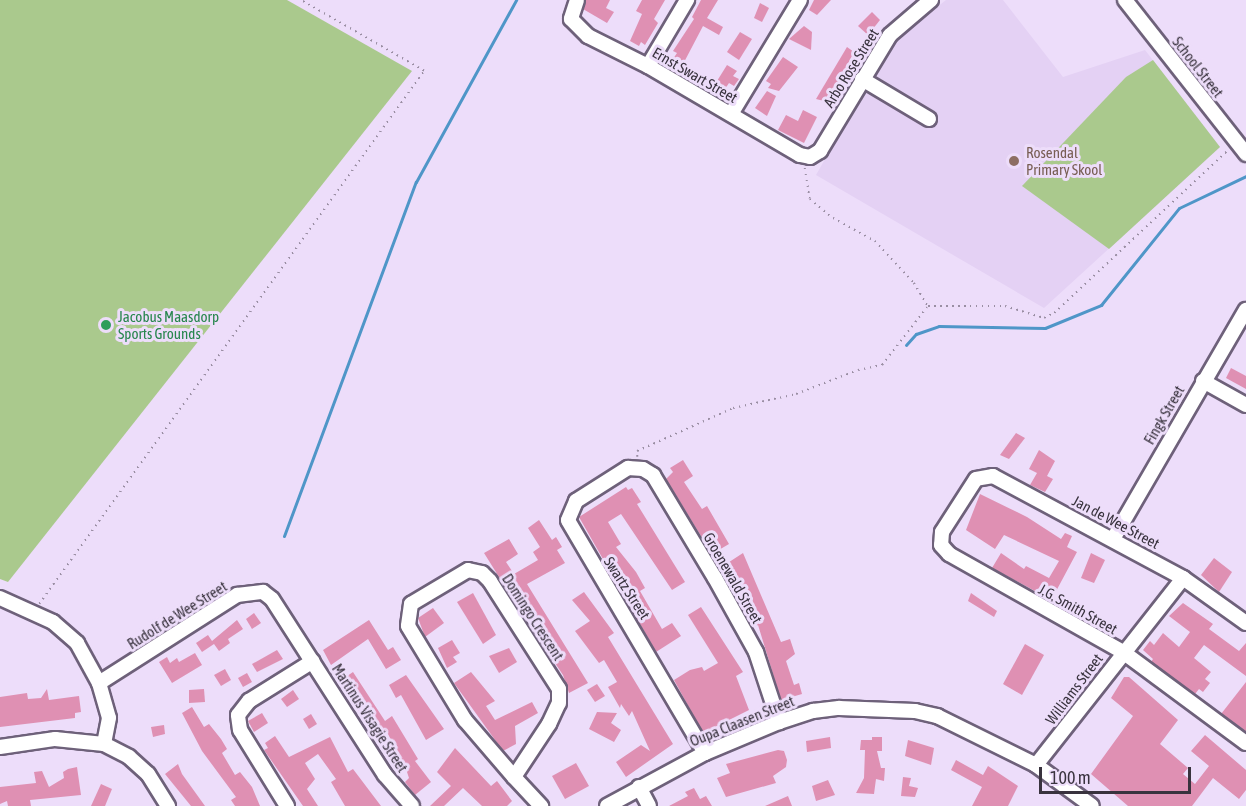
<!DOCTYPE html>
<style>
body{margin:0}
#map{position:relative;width:1246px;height:806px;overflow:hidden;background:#edddfa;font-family:"Asap Condensed",sans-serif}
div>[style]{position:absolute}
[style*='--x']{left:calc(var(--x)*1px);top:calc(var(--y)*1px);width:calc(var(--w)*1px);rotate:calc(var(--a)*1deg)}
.built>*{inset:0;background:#e4d1f4}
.green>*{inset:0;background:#aac98d}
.stream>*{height:3px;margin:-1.5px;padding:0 1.5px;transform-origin:1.5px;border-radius:1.5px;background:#4f96c8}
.building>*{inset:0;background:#df90b3}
.path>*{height:1.5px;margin-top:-0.75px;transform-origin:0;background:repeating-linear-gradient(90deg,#9a8ea3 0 1.5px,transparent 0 6px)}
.roads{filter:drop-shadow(2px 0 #6e617a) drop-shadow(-2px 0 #6e617a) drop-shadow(0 2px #6e617a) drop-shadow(0 -2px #6e617a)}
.minor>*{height:14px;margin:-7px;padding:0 7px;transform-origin:7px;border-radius:7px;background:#fff}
.dots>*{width:16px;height:16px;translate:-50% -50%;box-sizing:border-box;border:3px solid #edddfa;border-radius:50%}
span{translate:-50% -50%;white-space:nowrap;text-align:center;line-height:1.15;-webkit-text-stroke:6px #edddfa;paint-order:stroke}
.street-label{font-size:15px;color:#39333e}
.education-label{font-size:15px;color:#785e54}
.left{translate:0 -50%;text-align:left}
.leisure-label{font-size:15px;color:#27864d}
.scale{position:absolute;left:1039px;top:767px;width:152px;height:27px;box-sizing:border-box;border:3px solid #39333e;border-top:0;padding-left:8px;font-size:18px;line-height:21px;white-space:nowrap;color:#39333e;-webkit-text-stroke:4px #edddfa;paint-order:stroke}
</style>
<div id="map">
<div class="built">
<i style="clip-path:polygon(946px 0,1003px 0,1063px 77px,1145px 50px,1220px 147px,1044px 308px,816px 175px,890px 45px)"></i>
</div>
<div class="green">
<i style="clip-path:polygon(0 0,287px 0,412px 71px,8px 582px,0 579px)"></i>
<i style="clip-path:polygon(1153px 60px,1220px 147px,1109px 249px,1022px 186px,1126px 77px)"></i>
</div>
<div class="stream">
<i style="--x:906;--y:345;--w:15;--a:-48"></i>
<i style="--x:916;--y:334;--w:24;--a:-19"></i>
<i style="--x:939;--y:326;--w:106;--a:1.1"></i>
<i style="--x:1045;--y:328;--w:61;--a:-22.3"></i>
<i style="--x:1101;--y:305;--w:124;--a:-51.2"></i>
<i style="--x:1179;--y:208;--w:74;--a:-25.5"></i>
<i style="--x:284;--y:536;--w:378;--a:-69.6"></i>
<i style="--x:416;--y:182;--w:208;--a:-61.2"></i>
</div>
<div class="building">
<i style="clip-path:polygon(586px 0,610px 0,606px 8px,614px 12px,607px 23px,583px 9px)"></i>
<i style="clip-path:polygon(642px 0,665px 0,654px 19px,658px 23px,645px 45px,641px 42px,639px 46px,630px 41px,642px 14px,636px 11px)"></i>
<i style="clip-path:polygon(701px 0,718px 0,707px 18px,723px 27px,719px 35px,703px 26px,681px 68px,671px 62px,677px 53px,673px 51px,694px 19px,692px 17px)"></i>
<i style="clip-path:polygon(814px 0,831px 0,817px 15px,809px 10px)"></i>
<i style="clip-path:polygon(760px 3px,769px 8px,762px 22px,754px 18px)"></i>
<i style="clip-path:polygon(872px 12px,880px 20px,868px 35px,858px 26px)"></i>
<i style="clip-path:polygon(804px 26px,812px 32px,811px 50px,789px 39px)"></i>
<i style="clip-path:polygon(740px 32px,752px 39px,739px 60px,727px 52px)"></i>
<i style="clip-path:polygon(847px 47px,854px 52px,828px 102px,816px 99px)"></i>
<i style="clip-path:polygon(783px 57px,798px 67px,779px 91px,768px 88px,771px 84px,766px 81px)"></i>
<i style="clip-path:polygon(727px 65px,737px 71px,733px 76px,739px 79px,734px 86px,729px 83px,721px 95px,712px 89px)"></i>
<i style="clip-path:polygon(767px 91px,776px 96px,767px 116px,755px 108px)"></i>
<i style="clip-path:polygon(803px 110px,817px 117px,804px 143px,778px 130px,786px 115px,798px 121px)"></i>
<i style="clip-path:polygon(1231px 368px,1246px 376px,1246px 389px,1226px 378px)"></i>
<i style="clip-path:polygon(1016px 433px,1025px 438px,1009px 459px,1000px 455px)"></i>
<i style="clip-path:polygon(1039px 450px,1055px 461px,1047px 476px,1053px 479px,1045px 492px,1030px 485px,1037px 473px,1029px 469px)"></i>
<i style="clip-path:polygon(683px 460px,693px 476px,684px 482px,702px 509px,707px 506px,729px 544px,712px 554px,666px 479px,673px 472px,670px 468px)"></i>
<i style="clip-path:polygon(626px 487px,628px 490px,632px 488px,641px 502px,637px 504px,685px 582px,672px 590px,621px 514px,608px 522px,621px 544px,616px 547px,636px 572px,645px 588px,640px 591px,662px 629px,672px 623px,681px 636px,656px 652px,579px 517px)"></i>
<i style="clip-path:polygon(980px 494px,1027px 517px,1061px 539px,1065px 533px,1072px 536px,1067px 547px,1077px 552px,1054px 595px,1051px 593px,1048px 598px,992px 568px,1001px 553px,1024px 569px,1026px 566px,1049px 578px,1059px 561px,1004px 535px,995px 549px,966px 530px)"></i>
<i style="clip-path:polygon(539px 520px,552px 540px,556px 537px,562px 547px,557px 550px,565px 563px,527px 584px,588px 683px,569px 693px,563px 675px,533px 630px,537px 627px,529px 614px,524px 617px,484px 553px,509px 539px,518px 554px,506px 562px,514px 574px,538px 560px,533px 552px,540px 547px,528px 528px)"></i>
<i style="clip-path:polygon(743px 553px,781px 642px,790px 639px,795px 654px,786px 661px,794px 685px,799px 683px,802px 694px,781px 700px,758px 625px,754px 627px,744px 612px,720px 568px)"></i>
<i style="clip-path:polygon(1091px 553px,1105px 560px,1094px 583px,1081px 578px)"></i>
<i style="clip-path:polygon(1214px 558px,1232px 572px,1219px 592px,1201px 575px)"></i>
<i style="clip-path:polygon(584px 592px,614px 633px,608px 637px,673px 744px,626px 777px,616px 762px,641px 745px,650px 751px,632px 711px,629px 716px,621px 704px,620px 708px,608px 687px,617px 682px,604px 660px,599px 663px,575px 631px,590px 621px,572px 600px)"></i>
<i style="clip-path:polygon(473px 593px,496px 635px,483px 644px,457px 602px)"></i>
<i style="clip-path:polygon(971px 593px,997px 611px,994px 617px,968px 601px)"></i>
<i style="clip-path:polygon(1183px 603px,1213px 624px,1209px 629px,1239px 651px,1246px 643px,1246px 676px,1204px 645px,1194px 658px,1211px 672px,1205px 679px,1210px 683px,1203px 692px,1199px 689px,1195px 694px,1151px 662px,1153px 659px,1143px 650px,1150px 641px,1154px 645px,1163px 633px,1179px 647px,1190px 632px,1169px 616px)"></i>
<i style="clip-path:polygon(701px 607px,743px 672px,736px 676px,749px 710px,703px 733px,674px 680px,690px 670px,702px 667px,704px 671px,718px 663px,688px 615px)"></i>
<i style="clip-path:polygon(433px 608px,444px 623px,425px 637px,418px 618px)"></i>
<i style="clip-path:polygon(254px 613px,261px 623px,252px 629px,246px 619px)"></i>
<i style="clip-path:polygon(237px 620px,243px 629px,228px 639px,230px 643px,219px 651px,214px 644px,202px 652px,196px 643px,208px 635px,212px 641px)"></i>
<i style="clip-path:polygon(369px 620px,388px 650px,393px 647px,401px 660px,386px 669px,368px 639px,331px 665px,323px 650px)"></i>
<i style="clip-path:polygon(452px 640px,460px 653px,453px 657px,457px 662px,447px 668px,438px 648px)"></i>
<i style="clip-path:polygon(1025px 644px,1044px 655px,1022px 695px,1003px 684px)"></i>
<i style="clip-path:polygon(509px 648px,517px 662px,499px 673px,489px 656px)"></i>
<i style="clip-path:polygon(277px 650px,283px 659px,257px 672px,252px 664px)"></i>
<i style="clip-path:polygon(195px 653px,202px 665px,172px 683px,159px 662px,167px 657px,170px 663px,177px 658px,179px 662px)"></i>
<i style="clip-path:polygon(225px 669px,231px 680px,221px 686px,214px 675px)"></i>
<i style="clip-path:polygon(353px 672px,385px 721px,392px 716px,418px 759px,415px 761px,431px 782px,415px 795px,405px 782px,409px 778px,407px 772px,386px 730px,375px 737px,340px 681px)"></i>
<i style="clip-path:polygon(471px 672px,495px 701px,486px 706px,495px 720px,532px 702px,538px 713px,515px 726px,516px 744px,503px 751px,454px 683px)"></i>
<i style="clip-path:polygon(247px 673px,252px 682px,243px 687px,238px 678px)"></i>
<i style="clip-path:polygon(406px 675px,444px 729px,426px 740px,401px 695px,396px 698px,389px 685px)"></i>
<i style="clip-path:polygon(1124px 677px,1129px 677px,1178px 720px,1160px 744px,1188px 768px,1183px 774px,1195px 784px,1209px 766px,1191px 751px,1205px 735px,1246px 770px,1246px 790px,1239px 799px,1213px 778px,1192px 806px,1128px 806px,1091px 774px,1133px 716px,1111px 698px)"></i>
<i style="clip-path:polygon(1246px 682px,1246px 732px,1221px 714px)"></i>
<i style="clip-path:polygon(597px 684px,605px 696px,595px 702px,587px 690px)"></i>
<i style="clip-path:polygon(47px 689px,49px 700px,79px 696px,81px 712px,75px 713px,75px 718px,0 727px,0 697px,27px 693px,28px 699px,41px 698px)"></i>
<i style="clip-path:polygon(204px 689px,205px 702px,189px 703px,189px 690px)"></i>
<i style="clip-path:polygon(293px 690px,299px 699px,287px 707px,281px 699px)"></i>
<i style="clip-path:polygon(192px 707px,204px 727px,209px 724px,221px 739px,227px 749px,222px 753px,235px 775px,240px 772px,252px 787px,260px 806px,235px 806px,231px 800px,236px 797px,202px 751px,182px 713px)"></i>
<i style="clip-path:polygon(597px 712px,617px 713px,611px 723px,621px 730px,614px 742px,589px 729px)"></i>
<i style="clip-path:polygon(262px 713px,268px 723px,254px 732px,248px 721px)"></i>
<i style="clip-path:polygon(311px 714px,317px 724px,309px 729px,303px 719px)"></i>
<i style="clip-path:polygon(164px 725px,165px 734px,153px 737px,151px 727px)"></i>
<i style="clip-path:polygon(275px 736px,289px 757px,330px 737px,348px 772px,353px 769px,381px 806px,345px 806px,331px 782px,336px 779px,318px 754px,305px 763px,315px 779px,307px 789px,318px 806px,303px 806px,264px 750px,268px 748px,265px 743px)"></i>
<i style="clip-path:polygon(830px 737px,831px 748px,807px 752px,806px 741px)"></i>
<i style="clip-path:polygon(872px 737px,882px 737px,882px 751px,877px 751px,881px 768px,885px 768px,884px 781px,876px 779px,874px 794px,856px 793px,864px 778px,865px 750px,860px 750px,861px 740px,872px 740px)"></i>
<i style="clip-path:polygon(908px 740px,934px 748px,931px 765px,905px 756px)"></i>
<i style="clip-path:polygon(455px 748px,491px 786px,497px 781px,512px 801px,507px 806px,482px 806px,463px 788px,444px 806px,430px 806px,451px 786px,437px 772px)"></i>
<i style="clip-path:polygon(778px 750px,784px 751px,787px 760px,786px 767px,773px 776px,776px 783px,726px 797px,717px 778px,730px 773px,726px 764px)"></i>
<i style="clip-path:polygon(956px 760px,983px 775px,988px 766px,1018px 786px,1008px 806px,972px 806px,982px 787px,951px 770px)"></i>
<i style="clip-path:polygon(576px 763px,589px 786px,565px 799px,552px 776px)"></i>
<i style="clip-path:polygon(178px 764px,182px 774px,205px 806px,191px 806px,165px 774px)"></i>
<i style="clip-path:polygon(77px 767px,81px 795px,30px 800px,31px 806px,8px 806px,7px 801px,0 804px,0 787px,36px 783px,34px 772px,42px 771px,49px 787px,64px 778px,63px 772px,68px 769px)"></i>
<i style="clip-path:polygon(903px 777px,911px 778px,909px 786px,918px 788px,915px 797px,901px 796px)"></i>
<i style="clip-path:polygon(828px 780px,835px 795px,816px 801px,812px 786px)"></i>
<i style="clip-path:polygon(101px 784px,112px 789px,105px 806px,91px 806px)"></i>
<i style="clip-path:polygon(694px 788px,700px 799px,706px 796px,712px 806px,669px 806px,688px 796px,685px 792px)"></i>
<i style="clip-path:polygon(788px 796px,792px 806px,765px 806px)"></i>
</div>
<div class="path">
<i style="--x:805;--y:168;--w:31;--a:81"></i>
<i style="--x:810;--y:199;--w:30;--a:40"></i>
<i style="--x:833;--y:218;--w:48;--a:28.7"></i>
<i style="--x:875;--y:241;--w:57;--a:47.1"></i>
<i style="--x:914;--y:283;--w:26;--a:59"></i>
<i style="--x:928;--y:306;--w:77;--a:0"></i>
<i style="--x:1005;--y:306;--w:41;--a:17.1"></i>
<i style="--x:1044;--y:318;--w:11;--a:-27"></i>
<i style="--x:1054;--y:313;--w:238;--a:-43.1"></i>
<i style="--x:637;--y:457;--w:6;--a:-90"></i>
<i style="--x:637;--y:451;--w:105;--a:-24.1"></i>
<i style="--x:733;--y:408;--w:65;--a:-12.5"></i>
<i style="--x:796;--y:394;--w:66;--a:-21.2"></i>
<i style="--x:858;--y:370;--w:25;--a:-12"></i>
<i style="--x:882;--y:365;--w:73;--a:-52.2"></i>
<i style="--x:39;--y:604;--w:658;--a:-54.16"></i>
<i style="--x:424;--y:71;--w:143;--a:-150.2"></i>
</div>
<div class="roads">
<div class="minor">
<i style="--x:577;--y:0;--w:20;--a:108"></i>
<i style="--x:571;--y:19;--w:24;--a:45"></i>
<i style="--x:588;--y:36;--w:67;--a:26.6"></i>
<i style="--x:648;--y:66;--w:176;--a:30.4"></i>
<i style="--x:800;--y:155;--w:10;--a:11"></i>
<i style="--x:810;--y:157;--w:12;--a:-31"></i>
<i style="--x:820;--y:151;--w:135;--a:-58.9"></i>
<i style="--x:890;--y:35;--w:54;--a:-40.5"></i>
<i style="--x:1125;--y:0;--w:196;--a:51.8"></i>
<i style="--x:648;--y:66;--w:77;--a:-59.4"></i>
<i style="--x:862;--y:79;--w:78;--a:30.8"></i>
<i style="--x:731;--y:114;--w:133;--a:-58.8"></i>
<i style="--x:1203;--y:381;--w:49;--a:29.2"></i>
<i style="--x:1113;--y:539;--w:265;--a:-59.9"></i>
<i style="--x:0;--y:598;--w:58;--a:24.4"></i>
<i style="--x:53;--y:622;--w:32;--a:41"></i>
<i style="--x:77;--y:643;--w:46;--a:61.2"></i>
<i style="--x:99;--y:683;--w:36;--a:74"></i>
<i style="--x:109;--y:718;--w:26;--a:101"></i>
<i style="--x:1246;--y:623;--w:77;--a:-144.5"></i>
<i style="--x:1183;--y:578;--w:216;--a:-151.8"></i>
<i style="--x:993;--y:476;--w:17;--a:170"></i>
<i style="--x:976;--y:479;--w:63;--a:122.7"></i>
<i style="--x:942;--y:532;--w:13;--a:94"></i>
<i style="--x:941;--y:545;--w:12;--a:48"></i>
<i style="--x:949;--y:554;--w:200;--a:29.4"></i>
<i style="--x:1123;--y:652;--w:153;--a:36.5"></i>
<i style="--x:99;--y:683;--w:164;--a:-32.5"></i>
<i style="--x:237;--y:595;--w:26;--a:-7"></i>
<i style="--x:263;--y:592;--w:11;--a:38"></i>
<i style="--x:272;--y:599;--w:209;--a:57.3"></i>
<i style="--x:385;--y:775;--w:41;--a:48.9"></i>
<i style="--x:0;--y:747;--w:56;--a:-8.3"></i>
<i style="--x:55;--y:739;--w:49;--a:5.8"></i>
<i style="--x:104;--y:744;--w:28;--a:27"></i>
<i style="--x:129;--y:757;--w:25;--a:42"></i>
<i style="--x:148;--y:774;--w:38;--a:58"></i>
<i style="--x:705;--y:753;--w:270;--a:-120.5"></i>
<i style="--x:568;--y:520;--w:21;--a:-67"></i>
<i style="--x:576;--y:501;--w:62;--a:-32.4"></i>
<i style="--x:628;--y:468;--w:15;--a:4"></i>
<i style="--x:643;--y:469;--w:12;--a:31"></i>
<i style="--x:653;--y:475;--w:120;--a:59"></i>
<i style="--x:715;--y:578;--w:85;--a:61"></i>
<i style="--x:756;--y:652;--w:74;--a:71.8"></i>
<i style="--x:1036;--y:765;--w:238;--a:-51.8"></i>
<i style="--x:514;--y:777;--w:64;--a:-56.6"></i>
<i style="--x:549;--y:724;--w:23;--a:-65"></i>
<i style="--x:559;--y:703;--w:14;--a:-90"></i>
<i style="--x:559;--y:689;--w:128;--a:-122.6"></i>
<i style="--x:490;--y:581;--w:11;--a:-135"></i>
<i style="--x:482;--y:573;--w:14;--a:-168"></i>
<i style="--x:468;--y:570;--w:66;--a:149.2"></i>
<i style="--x:411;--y:604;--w:22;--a:98"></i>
<i style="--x:408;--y:626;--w:110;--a:58.8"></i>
<i style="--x:465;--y:720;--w:75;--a:49.3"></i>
<i style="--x:514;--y:777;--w:40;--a:47"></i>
<i style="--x:639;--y:787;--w:21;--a:62"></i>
<i style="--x:287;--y:806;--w:89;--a:-121.7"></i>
<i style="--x:240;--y:730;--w:15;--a:-98"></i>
<i style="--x:238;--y:715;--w:18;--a:-52"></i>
<i style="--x:249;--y:701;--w:75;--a:-32"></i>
<i style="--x:607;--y:806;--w:111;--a:-28.4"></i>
<i style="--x:705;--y:753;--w:80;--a:-22.7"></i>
<i style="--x:779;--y:722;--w:36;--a:-18"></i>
<i style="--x:813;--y:711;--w:26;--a:-7"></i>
<i style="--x:839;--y:708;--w:76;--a:2.3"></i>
<i style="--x:915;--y:711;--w:23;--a:13"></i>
<i style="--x:937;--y:716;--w:110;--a:26.3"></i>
<i style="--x:1036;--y:765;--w:69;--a:36.2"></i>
</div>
</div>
<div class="dots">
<i style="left:1014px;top:161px;background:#8d6e63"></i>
<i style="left:106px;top:325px;background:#2e9e5b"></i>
</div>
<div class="street-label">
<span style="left:1198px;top:67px;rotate:52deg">School Street</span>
<span style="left:851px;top:68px;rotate:-58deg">Arbo Rose Street</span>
<span style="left:695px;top:75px;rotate:30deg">Ernst Swart Street</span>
<span style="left:1164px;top:415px;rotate:-60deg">Fingk Street</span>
<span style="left:1116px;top:522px;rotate:28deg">Jan de Wee Street</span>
<span style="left:733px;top:578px;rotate:60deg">Groenewald Street</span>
<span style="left:627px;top:588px;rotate:57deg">Swartz Street</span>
<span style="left:1078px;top:609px;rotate:29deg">J.G. Smith Street</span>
<span style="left:177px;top:615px;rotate:-32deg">Rudolf de Wee Street</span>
<span style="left:533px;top:617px;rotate:57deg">Domingo Crescent</span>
<span style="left:1074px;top:689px;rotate:-53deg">Williams Street</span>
<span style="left:370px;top:718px;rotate:57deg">Martinus Visagie Street</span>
<span style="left:742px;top:721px;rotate:-22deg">Oupa Claasen Street</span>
</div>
<div class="education-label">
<span class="left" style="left:1026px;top:161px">Rosendal<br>Primary Skool</span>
</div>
<div class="leisure-label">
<span class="left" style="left:118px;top:325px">Jacobus Maasdorp<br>Sports Grounds</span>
</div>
<div class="scale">100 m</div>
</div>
